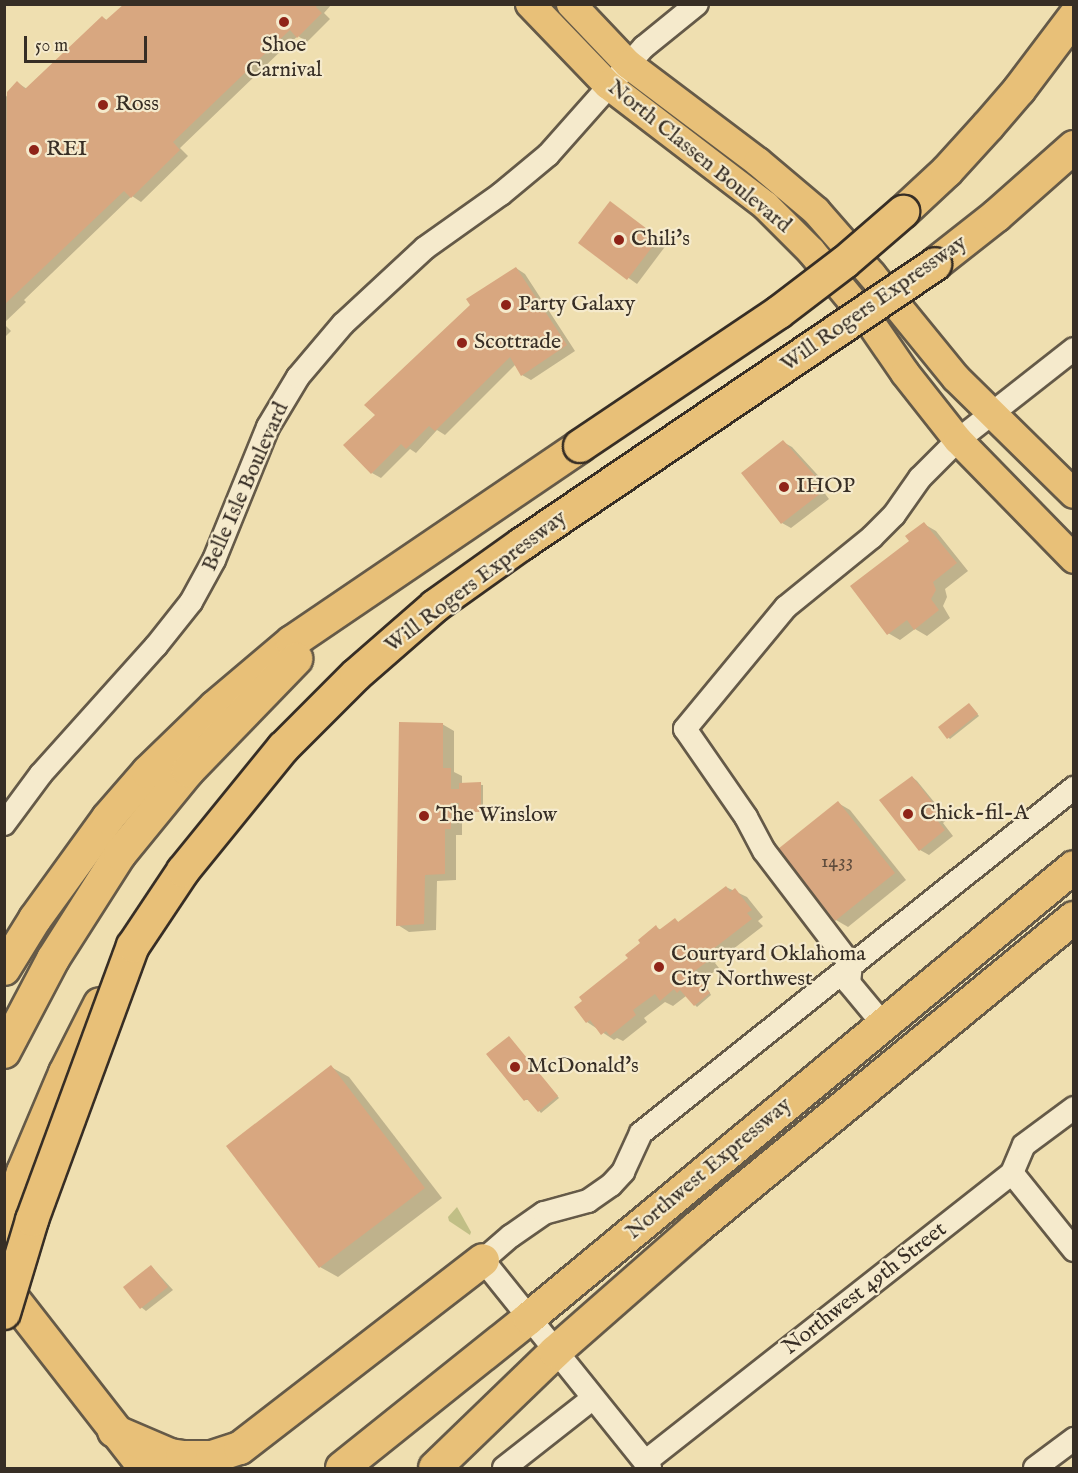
<!DOCTYPE html>
<style>
body{margin:0}
#map{position:relative;width:1078px;height:1473px;overflow:hidden;background:#efdfb0;font-family:"IM FELL English",serif}
div>[style]{position:absolute}
[style*='--x']{left:calc(var(--x)*1px);top:calc(var(--y)*1px);width:calc(var(--w)*1px);rotate:calc(var(--a)*1deg)}
.green>*{inset:0;background:#c1bf86}
.shadow>*{inset:0;background:#0003}
.building>*{inset:0;background:#d8a780}
.roads{filter:drop-shadow(2px 0 #655a48) drop-shadow(-2px 0 #655a48) drop-shadow(0 2px #655a48) drop-shadow(0 -2px #655a48)}
.minor>*{height:22px;margin:-11px;padding:0 11px;transform-origin:11px;border-radius:11px;background:#f5eacc}
.major>*{height:28px;margin:-14px;padding:0 14px;transform-origin:14px;border-radius:14px;background:#e8c078}
.highway>*{height:32px;margin:-16px;padding:0 16px;transform-origin:16px;border-radius:16px;background:#e8c078}
.bridges{filter:drop-shadow(2px 0 #372e25) drop-shadow(-2px 0 #372e25) drop-shadow(0 2px #372e25) drop-shadow(0 -2px #372e25)}
.highway-bridge>*{height:32px;margin:-16px;padding:0 16px;transform-origin:16px;border-radius:16px;background:#e8c078}
.dots>*{width:16px;height:16px;translate:-50% -50%;box-sizing:border-box;border:3px solid #f5eacc;border-radius:50%}
span{translate:-50% -50%;white-space:nowrap;text-align:center;line-height:1.15;-webkit-text-stroke:4.5px #f5eacc;paint-order:stroke}
.number-label{font-size:20px;color:#5f4c3c}
.number-label span{-webkit-text-stroke-width:0}
.poi-label{font-size:22px;color:#372e25}
.left{translate:0 -50%;text-align:left}
.street-label{font-size:22px;color:#372e25}
.frame{position:absolute;inset:0;border:6px solid #372e25;pointer-events:none}
.scale{position:absolute;left:24px;top:36px;width:123px;height:27px;box-sizing:border-box;border:3px solid #372e25;border-top:0;padding-left:8px;font-size:18px;line-height:21px;white-space:nowrap;color:#372e25;-webkit-text-stroke:4px #f5eacc;paint-order:stroke}
</style>
<div id="map">
<div class="green">
<i style="clip-path:polygon(457px 1207px,471px 1232px,470px 1235px,449px 1221px,448px 1217px)"></i>
</div>
<div class="shadow">
<i style="clip-path:polygon(126px 4px,332px 4px,324px 13px,330px 19px,307px 42px,298px 36px,284px 48px,180px 148px,188px 156px,141px 202px,132px 196px,24px 300px,26px 302px,4px 323px,4px 99px,18px 83px,27px 89px,102px 17px,108px 21px)"></i>
<i style="clip-path:polygon(610px 203px,667px 244px,637px 284px,580px 243px)"></i>
<i style="clip-path:polygon(516px 268px,525px 274px,575px 351px,531px 380px,522px 375px,516px 364px,445px 435px,437px 430px,416px 453px,410px 449px,381px 478px,372px 473px,377px 415px,472px 305px)"></i>
<i style="clip-path:polygon(4px 324px,11px 331px,4px 338px)"></i>
<i style="clip-path:polygon(783px 442px,792px 447px,825px 483px,820px 487px,829px 499px,791px 528px,782px 523px)"></i>
<i style="clip-path:polygon(924px 524px,936px 531px,968px 571px,945px 589px,947px 597px,943px 606px,950px 618px,927px 636px,915px 629px,900px 640px,888px 633px,912px 541px)"></i>
<i style="clip-path:polygon(971px 706px,979px 716px,950px 739px,948px 737px)"></i>
<i style="clip-path:polygon(442px 724px,454px 731px,454px 772px,462px 776px,462px 784px,483px 785px,483px 812px,462px 812px,462px 835px,456px 835px,456px 880px,437px 881px,436px 930px,409px 932px,398px 925px)"></i>
<i style="clip-path:polygon(912px 777px,917px 781px,948px 819px,943px 823px,953px 836px,929px 855px,920px 850px)"></i>
<i style="clip-path:polygon(838px 803px,850px 810px,906px 880px,848px 927px,836px 920px)"></i>
<i style="clip-path:polygon(726px 887px,747px 897px,763px 917px,758px 921px,763px 926px,715px 963px,719px 968px,703px 980px,711px 995px,697px 1007px,686px 996px,673px 1006px,665px 1002px,644px 1018px,647px 1022px,623px 1041px,617px 1038px,614px 1040px,587px 1022px,576px 1008px,630px 959px,656px 927px,661px 930px,675px 920px,680px 923px)"></i>
<i style="clip-path:polygon(509px 1038px,559px 1098px,541px 1113px,530px 1100px,525px 1100px)"></i>
<i style="clip-path:polygon(331px 1067px,349px 1077px,442px 1198px,338px 1277px,320px 1267px)"></i>
<i style="clip-path:polygon(152px 1267px,173px 1290px,146px 1311px,141px 1307px)"></i>
</div>
<div class="building">
<i style="clip-path:polygon(124px 4px,318px 4px,316px 7px,322px 13px,297px 38px,290px 30px,275px 44px,173px 142px,180px 150px,131px 198px,124px 191px,4px 305px,7px 92px,17px 81px,25px 89px,102px 16px,106px 20px)"></i>
<i style="clip-path:polygon(610px 201px,659px 238px,627px 280px,578px 243px)"></i>
<i style="clip-path:polygon(516px 267px,567px 345px,521px 376px,510px 357px,435px 431px,429px 426px,406px 449px,401px 444px,371px 474px,343px 445px,375px 415px,364px 405px,470px 305px,466px 299px)"></i>
<i style="clip-path:polygon(783px 440px,817px 478px,812px 481px,821px 493px,781px 524px,741px 473px)"></i>
<i style="clip-path:polygon(924px 522px,957px 563px,933px 582px,936px 590px,931px 599px,939px 610px,914px 630px,907px 620px,887px 635px,850px 586px,909px 541px,905px 536px)"></i>
<i style="clip-path:polygon(969px 703px,978px 714px,947px 739px,938px 727px)"></i>
<i style="clip-path:polygon(399px 722px,443px 723px,443px 768px,451px 768px,451px 789px,459px 789px,459px 783px,481px 782px,481px 812px,458px 811px,459px 803px,451px 803px,451px 829px,445px 829px,445px 874px,425px 875px,424px 924px,396px 926px)"></i>
<i style="clip-path:polygon(912px 776px,943px 816px,937px 820px,945px 830px,919px 851px,879px 800px)"></i>
<i style="clip-path:polygon(838px 801px,895px 873px,835px 921px,778px 849px)"></i>
<i style="clip-path:polygon(726px 886px,730px 892px,735px 888px,752px 910px,747px 913px,752px 919px,704px 956px,708px 961px,692px 973px,710px 993px,694px 1006px,680px 990px,677px 993px,674px 989px,660px 1001px,655px 994px,633px 1010px,636px 1015px,610px 1036px,606px 1031px,601px 1035px,590px 1020px,586px 1023px,574px 1007px,582px 1001px,579px 997px,628px 958px,625px 955px,640px 943px,638px 940px,656px 925px,659px 930px,675px 918px,678px 922px)"></i>
<i style="clip-path:polygon(509px 1036px,558px 1096px,538px 1112px,527px 1099px,524px 1101px,486px 1054px)"></i>
<i style="clip-path:polygon(331px 1065px,425px 1188px,319px 1268px,226px 1146px)"></i>
<i style="clip-path:polygon(151px 1265px,168px 1287px,140px 1309px,123px 1287px)"></i>
</div>
<div class="roads">
<div class="minor">
<i style="--x:4;--y:824;--w:62;--a:-53.5"></i>
<i style="--x:41;--y:774;--w:172;--a:-48.1"></i>
<i style="--x:156;--y:646;--w:56;--a:-51.5"></i>
<i style="--x:191;--y:602;--w:48;--a:-61.3"></i>
<i style="--x:214;--y:560;--w:144;--a:-67.9"></i>
<i style="--x:268;--y:427;--w:58;--a:-59"></i>
<i style="--x:298;--y:377;--w:70;--a:-49.7"></i>
<i style="--x:343;--y:324;--w:112;--a:-42.8"></i>
<i style="--x:425;--y:248;--w:93;--a:-35.4"></i>
<i style="--x:501;--y:194;--w:61;--a:-39.7"></i>
<i style="--x:548;--y:155;--w:144;--a:-48.4"></i>
<i style="--x:644;--y:47;--w:68;--a:-39.1"></i>
<i style="--x:883;--y:1024;--w:53;--a:-129.7"></i>
<i style="--x:849;--y:983;--w:18;--a:-84"></i>
<i style="--x:851;--y:965;--w:143;--a:-127.3"></i>
<i style="--x:764;--y:851;--w:38;--a:-118"></i>
<i style="--x:746;--y:817;--w:107;--a:-124.7"></i>
<i style="--x:685;--y:729;--w:158;--a:-50.4"></i>
<i style="--x:786;--y:607;--w:111;--a:-39.1"></i>
<i style="--x:872;--y:537;--w:31;--a:-45"></i>
<i style="--x:894;--y:515;--w:45;--a:-54.9"></i>
<i style="--x:920;--y:478;--w:54;--a:-45"></i>
<i style="--x:958;--y:440;--w:147;--a:-38.1"></i>
<i style="--x:1012;--y:1173;--w:99;--a:51.2"></i>
<i style="--x:645;--y:1462;--w:467;--a:-38.2"></i>
<i style="--x:1012;--y:1173;--w:30;--a:-67"></i>
<i style="--x:1024;--y:1145;--w:62;--a:-36.5"></i>
<i style="--x:504;--y:1468;--w:112;--a:-38.1"></i>
<i style="--x:650;--y:1468;--w:267;--a:-128.8"></i>
<i style="--x:483;--y:1260;--w:37;--a:-41"></i>
<i style="--x:511;--y:1236;--w:40;--a:-34.9"></i>
<i style="--x:544;--y:1213;--w:46;--a:-15.3"></i>
<i style="--x:588;--y:1201;--w:28;--a:-35"></i>
<i style="--x:611;--y:1185;--w:18;--a:-47"></i>
<i style="--x:623;--y:1172;--w:43;--a:-65.2"></i>
<i style="--x:641;--y:1133;--w:554;--a:-38.55"></i>
<i style="--x:1035;--y:1468;--w:49;--a:-36.6"></i>
</div>
<div class="major">
<i style="--x:530;--y:4;--w:112;--a:46.1"></i>
<i style="--x:608;--y:85;--w:199;--a:37.4"></i>
<i style="--x:766;--y:206;--w:64;--a:45"></i>
<i style="--x:811;--y:251;--w:96;--a:50.5"></i>
<i style="--x:872;--y:325;--w:58;--a:55.5"></i>
<i style="--x:905;--y:373;--w:85;--a:51.7"></i>
<i style="--x:958;--y:440;--w:166;--a:45.7"></i>
<i style="--x:571;--y:4;--w:83;--a:46.5"></i>
<i style="--x:628;--y:64;--w:163;--a:37"></i>
<i style="--x:758;--y:162;--w:76;--a:40.2"></i>
<i style="--x:816;--y:211;--w:85;--a:48.8"></i>
<i style="--x:872;--y:275;--w:133;--a:50.8"></i>
<i style="--x:956;--y:378;--w:165;--a:44.5"></i>
</div>
<div class="highway">
<i style="--x:903;--y:212;--w:60;--a:-43"></i>
<i style="--x:947;--y:171;--w:61;--a:-47.7"></i>
<i style="--x:988;--y:126;--w:48;--a:-49.3"></i>
<i style="--x:1019;--y:90;--w:91;--a:-53"></i>
<i style="--x:935;--y:264;--w:78;--a:-38.2"></i>
<i style="--x:996;--y:216;--w:104;--a:-41.5"></i>
<i style="--x:4;--y:969;--w:59;--a:-58.2"></i>
<i style="--x:35;--y:919;--w:125;--a:-54.1"></i>
<i style="--x:108;--y:818;--w:61;--a:-49"></i>
<i style="--x:148;--y:772;--w:93;--a:-44.1"></i>
<i style="--x:215;--y:707;--w:101;--a:-40.2"></i>
<i style="--x:292;--y:642;--w:348;--a:-34.2"></i>
<i style="--x:4;--y:1052;--w:105;--a:-62.2"></i>
<i style="--x:53;--y:959;--w:125;--a:-57.5"></i>
<i style="--x:120;--y:854;--w:107;--a:-50.7"></i>
<i style="--x:188;--y:771;--w:156;--a:-46"></i>
<i style="--x:4;--y:1226;--w:57;--a:-70.6"></i>
<i style="--x:23;--y:1172;--w:108;--a:-67"></i>
<i style="--x:65;--y:1073;--w:77;--a:-63.1"></i>
<i style="--x:4;--y:1287;--w:229;--a:52.1"></i>
<i style="--x:114;--y:1431;--w:61;--a:23.2"></i>
<i style="--x:170;--y:1455;--w:12;--a:9"></i>
<i style="--x:182;--y:1457;--w:30;--a:0"></i>
<i style="--x:212;--y:1457;--w:29;--a:-18"></i>
<i style="--x:240;--y:1448;--w:307;--a:-37.7"></i>
<i style="--x:342;--y:1468;--w:240;--a:-38.7"></i>
<i style="--x:529;--y:1318;--w:707;--a:-39.61"></i>
<i style="--x:435;--y:1468;--w:167;--a:-44"></i>
<i style="--x:555;--y:1352;--w:186;--a:-41.3"></i>
<i style="--x:695;--y:1229;--w:490;--a:-39.4"></i>
</div>
</div>
<div class="bridges">
<div class="highway-bridge">
<i style="--x:580;--y:446;--w:239;--a:-33.9"></i>
<i style="--x:778;--y:313;--w:84;--a:-37.3"></i>
<i style="--x:845;--y:262;--w:77;--a:-40.8"></i>
<i style="--x:4;--y:1313;--w:97;--a:-73.2"></i>
<i style="--x:32;--y:1220;--w:292;--a:-69.8"></i>
<i style="--x:133;--y:946;--w:90;--a:-56.3"></i>
<i style="--x:183;--y:871;--w:159;--a:-50.9"></i>
<i style="--x:283;--y:748;--w:103;--a:-45"></i>
<i style="--x:356;--y:675;--w:105;--a:-41.1"></i>
<i style="--x:435;--y:606;--w:107;--a:-35.5"></i>
<i style="--x:522;--y:544;--w:499;--a:-34.1"></i>
</div>
</div>
<div class="dots">
<i style="left:284px;top:22px;background:#8f2418"></i>
<i style="left:103px;top:105px;background:#8f2418"></i>
<i style="left:34px;top:150px;background:#8f2418"></i>
<i style="left:619px;top:240px;background:#8f2418"></i>
<i style="left:506px;top:305px;background:#8f2418"></i>
<i style="left:462px;top:343px;background:#8f2418"></i>
<i style="left:784px;top:487px;background:#8f2418"></i>
<i style="left:908px;top:814px;background:#8f2418"></i>
<i style="left:424px;top:816px;background:#8f2418"></i>
<i style="left:659px;top:967px;background:#8f2418"></i>
<i style="left:515px;top:1067px;background:#8f2418"></i>
</div>
<div class="number-label">
<span style="left:837px;top:861px">1433</span>
</div>
<div class="poi-label">
<span style="left:284px;top:58px">Shoe<br>Carnival</span>
<span class="left" style="left:115px;top:105px">Ross</span>
<span class="left" style="left:46px;top:150px">REI</span>
<span class="left" style="left:631px;top:240px">Chili's</span>
<span class="left" style="left:518px;top:305px">Party Galaxy</span>
<span class="left" style="left:474px;top:343px">Scottrade</span>
<span class="left" style="left:796px;top:487px">IHOP</span>
<span class="left" style="left:920px;top:814px">Chick-fil-A</span>
<span class="left" style="left:436px;top:816px">The Winslow</span>
<span class="left" style="left:671px;top:967px">Courtyard Oklahoma<br>City Northwest</span>
<span class="left" style="left:527px;top:1067px">McDonald's</span>
</div>
<div class="street-label">
<span style="left:699px;top:157px;rotate:39deg">North Classen Boulevard</span>
<span style="left:874px;top:304px;rotate:-35deg">Will Rogers Expressway</span>
<span style="left:246px;top:487px;rotate:-66deg">Belle Isle Boulevard</span>
<span style="left:476px;top:582px;rotate:-37deg">Will Rogers Expressway</span>
<span style="left:709px;top:1169px;rotate:-40deg">Northwest Expressway</span>
<span style="left:865px;top:1289px;rotate:-38deg">Northwest 49th Street</span>
</div>
<div class="frame"></div>
<div class="scale">50 m</div>
</div>
